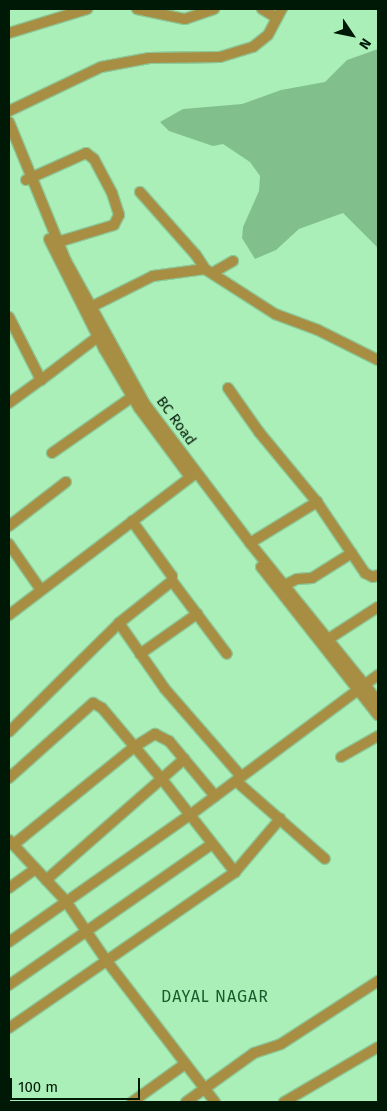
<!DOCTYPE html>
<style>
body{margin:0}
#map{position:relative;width:387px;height:1111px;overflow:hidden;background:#abefb8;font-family:"Fira Sans",sans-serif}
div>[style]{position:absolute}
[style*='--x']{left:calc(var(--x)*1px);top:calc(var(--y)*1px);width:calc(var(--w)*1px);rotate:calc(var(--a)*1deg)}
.green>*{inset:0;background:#81c08d}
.roads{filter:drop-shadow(1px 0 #8cc898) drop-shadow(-1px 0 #8cc898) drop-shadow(0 1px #8cc898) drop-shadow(0 -1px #8cc898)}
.minor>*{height:10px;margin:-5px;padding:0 5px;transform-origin:5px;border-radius:5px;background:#a88e43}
span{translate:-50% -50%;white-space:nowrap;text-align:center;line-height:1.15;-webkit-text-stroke:4px #abefb8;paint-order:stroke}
.street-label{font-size:15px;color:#001806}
.neighbourhood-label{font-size:16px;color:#185c2d;letter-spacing:1px}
.frame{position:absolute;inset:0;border:10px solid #001806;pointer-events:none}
.north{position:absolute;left:327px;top:10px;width:50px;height:50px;-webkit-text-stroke:4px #abefb8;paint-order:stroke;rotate:124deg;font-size:14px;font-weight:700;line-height:20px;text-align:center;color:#001806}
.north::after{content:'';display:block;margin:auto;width:18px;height:22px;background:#001806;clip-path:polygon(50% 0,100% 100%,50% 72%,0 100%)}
.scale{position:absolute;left:10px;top:1078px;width:130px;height:22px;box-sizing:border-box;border:2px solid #001806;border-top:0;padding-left:6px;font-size:15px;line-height:18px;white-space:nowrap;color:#001806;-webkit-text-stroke:4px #abefb8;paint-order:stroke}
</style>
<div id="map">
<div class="green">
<i style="clip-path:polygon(378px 49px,378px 248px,343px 213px,299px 229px,276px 250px,255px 259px,242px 238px,243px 227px,259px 191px,260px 176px,250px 162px,223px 144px,213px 146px,169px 131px,160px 122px,183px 109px,242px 104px,281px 90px,325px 82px,347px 60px)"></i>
</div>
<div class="roads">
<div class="minor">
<i style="--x:137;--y:9;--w:49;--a:11.8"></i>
<i style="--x:185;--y:19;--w:31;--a:-19"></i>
<i style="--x:262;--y:9;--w:17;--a:31"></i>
<i style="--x:9;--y:33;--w:82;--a:-17.1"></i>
<i style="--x:9;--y:111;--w:102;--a:-25.6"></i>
<i style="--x:101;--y:67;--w:49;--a:-10.6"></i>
<i style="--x:149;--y:58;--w:71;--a:-0.8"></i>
<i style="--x:220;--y:57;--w:34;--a:-17"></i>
<i style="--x:253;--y:47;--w:19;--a:-39"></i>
<i style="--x:268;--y:35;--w:30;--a:-62"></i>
<i style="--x:9;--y:122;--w:150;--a:67.7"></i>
<i style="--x:66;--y:261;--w:163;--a:61.1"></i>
<i style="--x:145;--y:404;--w:174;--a:52.9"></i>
<i style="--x:250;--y:543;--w:203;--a:51"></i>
<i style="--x:26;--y:180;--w:66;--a:-24.2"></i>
<i style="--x:86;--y:153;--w:10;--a:37"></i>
<i style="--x:94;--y:159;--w:38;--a:62"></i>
<i style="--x:112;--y:193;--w:23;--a:72"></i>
<i style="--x:119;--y:215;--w:11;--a:117"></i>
<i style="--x:114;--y:225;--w:59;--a:163.1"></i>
<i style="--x:140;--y:192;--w:84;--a:48.4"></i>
<i style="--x:196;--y:255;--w:17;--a:57"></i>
<i style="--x:49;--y:239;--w:123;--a:63.4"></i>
<i style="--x:104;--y:349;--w:69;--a:59.3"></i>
<i style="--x:139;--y:408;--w:86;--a:53.5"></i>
<i style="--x:214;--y:272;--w:22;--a:-30"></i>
<i style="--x:91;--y:307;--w:69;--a:-26.6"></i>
<i style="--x:153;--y:276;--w:52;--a:-7.7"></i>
<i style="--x:205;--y:269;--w:83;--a:32.7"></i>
<i style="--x:275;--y:314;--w:46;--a:20.4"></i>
<i style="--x:318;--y:330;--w:67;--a:26.6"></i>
<i style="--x:9;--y:317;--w:71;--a:63.1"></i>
<i style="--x:41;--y:380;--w:78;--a:-37.2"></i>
<i style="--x:228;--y:388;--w:54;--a:54.8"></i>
<i style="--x:259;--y:432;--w:91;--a:50.4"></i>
<i style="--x:317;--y:502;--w:86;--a:55.9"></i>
<i style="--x:365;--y:573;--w:9;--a:27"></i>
<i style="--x:373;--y:577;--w:5;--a:-22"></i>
<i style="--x:9;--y:403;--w:39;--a:-36"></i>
<i style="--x:52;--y:453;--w:98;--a:-35"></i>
<i style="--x:132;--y:521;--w:68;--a:54"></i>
<i style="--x:172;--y:576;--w:5;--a:90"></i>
<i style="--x:172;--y:581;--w:68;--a:141.6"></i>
<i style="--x:119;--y:623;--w:80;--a:55.1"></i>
<i style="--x:165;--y:689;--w:116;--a:48.9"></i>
<i style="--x:9;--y:526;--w:72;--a:-37.7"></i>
<i style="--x:250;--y:543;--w:79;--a:-31.5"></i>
<i style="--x:9;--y:544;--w:56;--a:55.2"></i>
<i style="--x:261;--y:567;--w:189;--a:51.7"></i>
<i style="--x:172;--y:581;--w:91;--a:53"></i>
<i style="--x:285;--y:585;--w:13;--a:-27"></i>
<i style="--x:297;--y:579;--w:15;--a:-4"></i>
<i style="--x:312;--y:578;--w:47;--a:-32"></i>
<i style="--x:9;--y:615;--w:233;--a:-37.2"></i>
<i style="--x:330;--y:638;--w:57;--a:-32.9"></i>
<i style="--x:140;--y:654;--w:70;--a:-35.1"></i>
<i style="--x:9;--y:732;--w:155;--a:-44.7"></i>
<i style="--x:341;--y:757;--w:43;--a:-29.6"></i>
<i style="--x:9;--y:778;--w:113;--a:-41.8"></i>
<i style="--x:93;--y:703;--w:10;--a:29"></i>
<i style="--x:102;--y:708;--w:92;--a:49.9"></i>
<i style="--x:161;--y:778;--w:120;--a:51.8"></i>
<i style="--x:235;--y:872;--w:70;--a:-49.7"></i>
<i style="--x:236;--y:781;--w:118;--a:41.2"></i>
<i style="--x:9;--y:840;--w:82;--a:47"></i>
<i style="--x:65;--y:900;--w:73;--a:55.7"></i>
<i style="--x:106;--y:960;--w:179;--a:52.5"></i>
<i style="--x:13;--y:845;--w:156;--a:-39"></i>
<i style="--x:134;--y:747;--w:25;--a:-32"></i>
<i style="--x:155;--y:734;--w:16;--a:27"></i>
<i style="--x:169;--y:741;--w:72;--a:50.1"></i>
<i style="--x:46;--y:880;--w:184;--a:-41.2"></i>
<i style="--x:9;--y:888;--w:32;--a:-36"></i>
<i style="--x:9;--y:942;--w:221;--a:-35.1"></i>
<i style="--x:190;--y:815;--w:234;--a:-36.7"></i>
<i style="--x:9;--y:985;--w:247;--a:-34.8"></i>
<i style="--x:9;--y:1028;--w:275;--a:-34.6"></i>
<i style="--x:132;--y:1102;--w:65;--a:-35.6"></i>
<i style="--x:186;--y:1102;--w:84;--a:-35.8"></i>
<i style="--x:254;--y:1053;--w:28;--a:-18"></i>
<i style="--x:281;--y:1044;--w:116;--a:-33"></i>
<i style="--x:284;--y:1102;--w:109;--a:-30.3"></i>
</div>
</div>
<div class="street-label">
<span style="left:176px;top:421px;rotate:54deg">BC Road</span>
</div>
<div class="neighbourhood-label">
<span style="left:215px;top:997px">DAYAL NAGAR</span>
</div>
<div class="frame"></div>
<div class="north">N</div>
<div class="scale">100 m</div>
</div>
